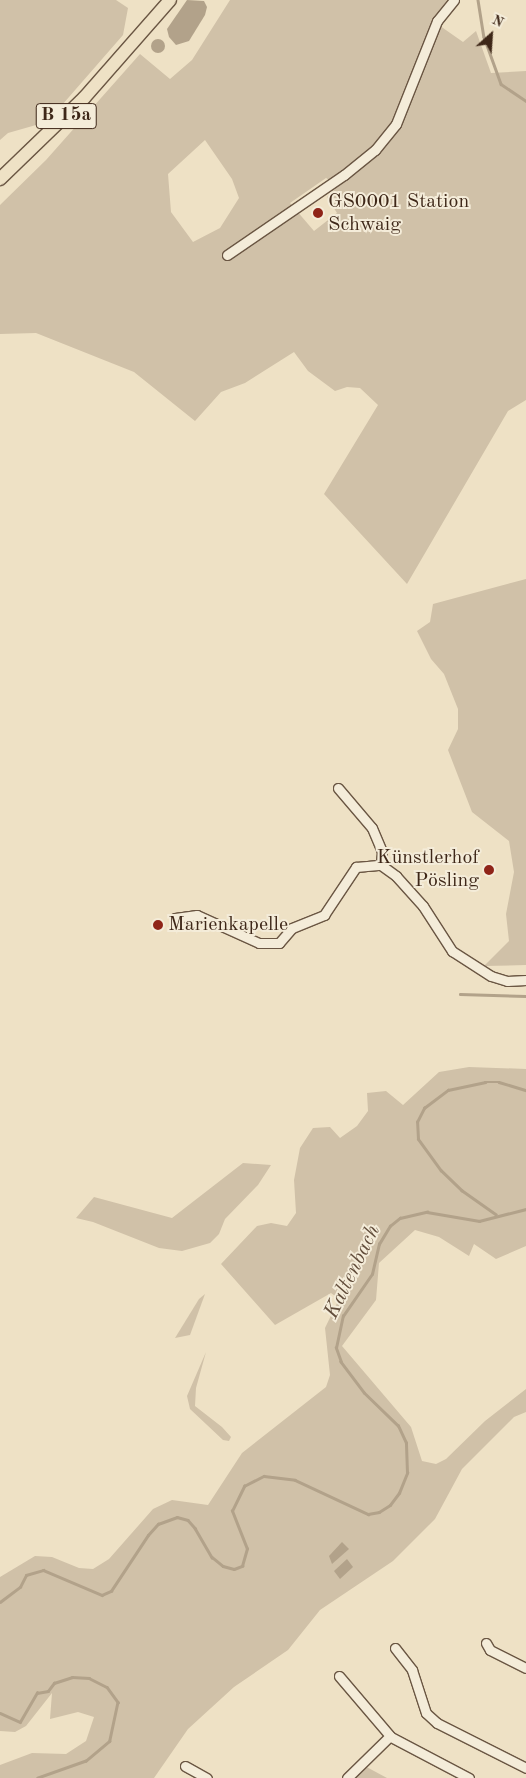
<!DOCTYPE html>
<meta charset="utf-8">
<style>
body{margin:0}
#map{position:relative;width:526px;height:1778px;overflow:hidden;background:#eee1c5;font-family:"Old Standard TT",serif}
div>[style]{position:absolute}
[style*='--x']{left:calc(var(--x)*1px);top:calc(var(--y)*1px);width:calc(var(--w)*1px);rotate:calc(var(--a)*1deg)}
.green>*{inset:0;background:#d0c1a8}
.water>*{inset:0;background:#b2a28a}
.round{border-radius:50%}
.stream>*{height:2.5px;margin:-1.25px;padding:0 1.25px;transform-origin:1.25px;border-radius:1.25px;background:#b2a28a}
.roads{filter:drop-shadow(1px 0 #6a5643) drop-shadow(-1px 0 #6a5643) drop-shadow(0 1px #6a5643) drop-shadow(0 -1px #6a5643)}
.minor>*{height:9px;margin:-4.5px;padding:0 4.5px;transform-origin:4.5px;border-radius:4.5px;background:#f4ecd9}
.highway>*{height:12px;margin:-6px;padding:0 6px;transform-origin:6px;border-radius:6px;background:#eee1c5}
.dots>*{width:14px;height:14px;translate:-50% -50%;box-sizing:border-box;border:2px solid #f4ecd9;border-radius:50%}
span{translate:-50% -50%;white-space:nowrap;text-align:center;line-height:1.15;-webkit-text-stroke:4px #f4ecd9;paint-order:stroke}
.shield-label span{padding:1px 4px;background:#f4ecd9;border:1px solid;border-radius:4px;-webkit-text-stroke-width:0}
.shield-label{font-size:19px;color:#3e2718;font-weight:700}
.poi-label{font-size:20px;color:#3e2718}
.left{translate:0 -50%;text-align:left}
.right{translate:-100% -50%;text-align:right}
.water-label{font-size:21px;color:#614c3a;font-style:italic}
.north{position:absolute;left:466px;top:10px;width:50px;height:50px;-webkit-text-stroke:4px #f4ecd9;paint-order:stroke;rotate:26deg;font-size:14px;font-weight:700;line-height:20px;text-align:center;color:#3e2718}
.north::after{content:'';display:block;margin:auto;width:18px;height:22px;background:#3e2718;clip-path:polygon(50% 0,100% 100%,50% 72%,0 100%)}
</style>
<div id="map">
<div class="green">
<i style="clip-path:polygon(0 0,116px 0,128px 8px,123px 35px,42px 128px,36px 125px,8px 133px,0 140px)"></i>
<i style="clip-path:polygon(evenodd,230px 0,447px 0,433px 21px,463px 42px,476px 31px,491px 73px,526px 71px,526px 400px,508px 411px,407px 584px,324px 494px,378px 405px,360px 388px,347px 387px,335px 391px,308px 371px,294px 352px,245px 383px,221px 392px,195px 421px,134px 372px,36px 333px,0 334px,0 205px,46px 160px,140px 54px,170px 79px,192px 60px,230px 0,205px 140px,232px 179px,239px 198px,220px 228px,193px 242px,171px 212px,168px 174px,205px 140px,230px 0,326px 178px,338px 186px,327px 197px,337px 213px,314px 231px,290px 203px,326px 178px)"></i>
<i style="clip-path:polygon(526px 579px,526px 965px,484px 966px,509px 941px,506px 914px,514px 872px,509px 841px,472px 812px,448px 750px,458px 729px,458px 709px,444px 674px,431px 659px,417px 631px,430px 622px,433px 604px)"></i>
<i style="clip-path:polygon(469px 1067px,526px 1069px,526px 1246px,496px 1259px,474px 1244px,469px 1256px,439px 1237px,415px 1230px,379px 1263px,376px 1300px,342px 1346px,411px 1427px,422px 1461px,436px 1464px,446px 1459px,485px 1421px,526px 1389px,526px 1412px,514px 1417px,462px 1469px,435px 1519px,393px 1561px,320px 1610px,288px 1650px,234px 1687px,188px 1729px,154px 1778px,0 1778px,0 1765px,32px 1753px,66px 1754px,86px 1741px,94px 1717px,78px 1712px,50px 1719px,52px 1693px,26px 1726px,15px 1732px,0 1731px,0 1577px,35px 1556px,52px 1557px,79px 1568px,93px 1569px,109px 1559px,153px 1509px,172px 1500px,208px 1505px,242px 1453px,326px 1387px,330px 1375px,325px 1328px,339px 1299px,331px 1293px,275px 1325px,221px 1264px,257px 1226px,271px 1223px,287px 1226px,296px 1213px,294px 1180px,300px 1148px,313px 1128px,330px 1127px,340px 1138px,357px 1126px,368px 1111px,367px 1093px,386px 1091px,403px 1105px,439px 1072px)"></i>
<i style="clip-path:polygon(243px 1163px,271px 1165px,258px 1185px,225px 1219px,219px 1234px,210px 1243px,182px 1251px,159px 1248px,93px 1222px,76px 1218px,94px 1197px,172px 1218px)"></i>
<i style="clip-path:polygon(205px 1294px,190px 1335px,175px 1338px,199px 1299px)"></i>
<i style="clip-path:polygon(206px 1352px,196px 1388px,195px 1406px,222px 1427px,231px 1437px,229px 1441px,223px 1440px,190px 1409px,187px 1396px)"></i>
<i style="clip-path:polygon(361px 1764px,387px 1778px,346px 1778px)"></i>
</div>
<div class="water">
<i style="clip-path:polygon(187px 0,204px 1px,207px 7px,205px 15px,189px 41px,176px 45px,169px 37px,167px 29px)"></i>
<i class="round" style="left:151px;top:39px;width:14px;height:14px"></i>
<i style="clip-path:polygon(342px 1542px,349px 1549px,332px 1564px,329px 1556px)"></i>
<i style="clip-path:polygon(347px 1559px,353px 1567px,340px 1579px,334px 1571px)"></i>
</div>
<div class="stream">
<i style="--x:478;--y:0;--w:37;--a:81"></i>
<i style="--x:484;--y:37;--w:50;--a:70.1"></i>
<i style="--x:501;--y:84;--w:30;--a:34"></i>
<i style="--x:460;--y:994;--w:66;--a:1.7"></i>
<i style="--x:496;--y:1215;--w:42;--a:-144.8"></i>
<i style="--x:462;--y:1191;--w:29;--a:-136"></i>
<i style="--x:441;--y:1171;--w:39;--a:-126"></i>
<i style="--x:418;--y:1139;--w:17;--a:-93"></i>
<i style="--x:417;--y:1122;--w:16;--a:-63"></i>
<i style="--x:424;--y:1108;--w:30;--a:-37"></i>
<i style="--x:448;--y:1090;--w:38;--a:-12"></i>
<i style="--x:485;--y:1082;--w:14;--a:0"></i>
<i style="--x:499;--y:1082;--w:28;--a:17"></i>
<i style="--x:0;--y:1602;--w:25;--a:-37"></i>
<i style="--x:20;--y:1587;--w:13;--a:-63"></i>
<i style="--x:26;--y:1575;--w:18;--a:-16"></i>
<i style="--x:43;--y:1570;--w:64;--a:23"></i>
<i style="--x:102;--y:1595;--w:10;--a:-24"></i>
<i style="--x:111;--y:1591;--w:67;--a:-56.5"></i>
<i style="--x:148;--y:1535;--w:15;--a:-48"></i>
<i style="--x:158;--y:1524;--w:20;--a:-20"></i>
<i style="--x:177;--y:1517;--w:11;--a:15"></i>
<i style="--x:188;--y:1520;--w:11;--a:49"></i>
<i style="--x:195;--y:1528;--w:34;--a:60"></i>
<i style="--x:212;--y:1557;--w:14;--a:39"></i>
<i style="--x:223;--y:1566;--w:11;--a:15"></i>
<i style="--x:234;--y:1569;--w:9;--a:-21"></i>
<i style="--x:242;--y:1566;--w:18;--a:-74"></i>
<i style="--x:247;--y:1549;--w:41;--a:-111.5"></i>
<i style="--x:232;--y:1511;--w:28;--a:-64"></i>
<i style="--x:244;--y:1486;--w:22;--a:-27"></i>
<i style="--x:264;--y:1476;--w:31;--a:7"></i>
<i style="--x:295;--y:1480;--w:81;--a:25"></i>
<i style="--x:368;--y:1514;--w:11;--a:-10"></i>
<i style="--x:379;--y:1512;--w:13;--a:-32"></i>
<i style="--x:390;--y:1505;--w:15;--a:-53"></i>
<i style="--x:399;--y:1493;--w:22;--a:-68"></i>
<i style="--x:407;--y:1473;--w:30;--a:-92"></i>
<i style="--x:406;--y:1443;--w:19;--a:-115"></i>
<i style="--x:398;--y:1426;--w:47;--a:-135.9"></i>
<i style="--x:364;--y:1393;--w:39;--a:-127"></i>
<i style="--x:341;--y:1362;--w:15;--a:-110"></i>
<i style="--x:336;--y:1348;--w:33;--a:-78"></i>
<i style="--x:343;--y:1316;--w:51;--a:-55.4"></i>
<i style="--x:372;--y:1274;--w:31;--a:-77"></i>
<i style="--x:379;--y:1244;--w:21;--a:-59"></i>
<i style="--x:390;--y:1226;--w:13;--a:-39"></i>
<i style="--x:400;--y:1218;--w:28;--a:-13"></i>
<i style="--x:427;--y:1212;--w:53;--a:9.8"></i>
<i style="--x:479;--y:1221;--w:49;--a:-14.3"></i>
<i style="--x:0;--y:1713;--w:22;--a:24"></i>
<i style="--x:20;--y:1722;--w:34;--a:-60"></i>
<i style="--x:37;--y:1693;--w:11;--a:-10"></i>
<i style="--x:48;--y:1691;--w:10;--a:-53"></i>
<i style="--x:54;--y:1683;--w:19;--a:-18"></i>
<i style="--x:72;--y:1677;--w:17;--a:3"></i>
<i style="--x:89;--y:1678;--w:20;--a:27"></i>
<i style="--x:107;--y:1687;--w:19;--a:54"></i>
<i style="--x:118;--y:1702;--w:40;--a:102"></i>
<i style="--x:110;--y:1741;--w:31;--a:140"></i>
<i style="--x:86;--y:1761;--w:51;--a:160.5"></i>
</div>
<div class="roads">
<div class="minor">
<i style="--x:227;--y:255;--w:142;--a:-34.4"></i>
<i style="--x:344;--y:175;--w:40;--a:-39"></i>
<i style="--x:375;--y:150;--w:33;--a:-51"></i>
<i style="--x:396;--y:124;--w:111;--a:-68.3"></i>
<i style="--x:437;--y:21;--w:27;--a:-51"></i>
<i style="--x:338;--y:788;--w:52;--a:49.6"></i>
<i style="--x:372;--y:828;--w:25;--a:67"></i>
<i style="--x:382;--y:851;--w:14;--a:94"></i>
<i style="--x:175;--y:918;--w:22;--a:-8"></i>
<i style="--x:197;--y:915;--w:68;--a:24.3"></i>
<i style="--x:259;--y:943;--w:20;--a:0"></i>
<i style="--x:279;--y:943;--w:20;--a:-49"></i>
<i style="--x:292;--y:928;--w:35;--a:-22"></i>
<i style="--x:324;--y:915;--w:58;--a:-56.3"></i>
<i style="--x:356;--y:867;--w:25;--a:-5"></i>
<i style="--x:381;--y:865;--w:19;--a:36"></i>
<i style="--x:396;--y:876;--w:40;--a:48"></i>
<i style="--x:423;--y:906;--w:54;--a:57.2"></i>
<i style="--x:452;--y:951;--w:46;--a:32.7"></i>
<i style="--x:491;--y:976;--w:17;--a:17"></i>
<i style="--x:507;--y:981;--w:19;--a:-3"></i>
<i style="--x:486;--y:1643;--w:8;--a:60"></i>
<i style="--x:490;--y:1650;--w:40;--a:26.6"></i>
<i style="--x:395;--y:1648;--w:28;--a:52"></i>
<i style="--x:412;--y:1670;--w:45;--a:72"></i>
<i style="--x:426;--y:1713;--w:15;--a:42"></i>
<i style="--x:437;--y:1723;--w:100;--a:26.8"></i>
<i style="--x:339;--y:1676;--w:80;--a:49.6"></i>
<i style="--x:391;--y:1737;--w:88;--a:27.7"></i>
<i style="--x:185;--y:1766;--w:25;--a:29"></i>
<i style="--x:347;--y:1778;--w:60;--a:-44.3"></i>
</div>
<div class="highway">
<i style="--x:0;--y:179;--w:117;--a:-44"></i>
<i style="--x:84;--y:98;--w:130;--a:-48.7"></i>
</div>
</div>
<div class="dots">
<i style="left:318px;top:213px;background:#8f2418"></i>
<i style="left:489px;top:870px;background:#8f2418"></i>
<i style="left:158px;top:925px;background:#8f2418"></i>
</div>
<div class="shield-label">
<span style="left:66px;top:116px">B 15a</span>
</div>
<div class="poi-label">
<span class="left" style="left:328px;top:214px">GS0001 Station<br>Schwaig</span>
<span class="right" style="left:479px;top:870px">Künstlerhof<br>Pösling</span>
<span class="left" style="left:168px;top:925px">Marienkapelle</span>
</div>
<div class="water-label">
<span style="left:353px;top:1272px;rotate:-64deg">Kaltenbach</span>
</div>
<div class="north">N</div>
</div>
